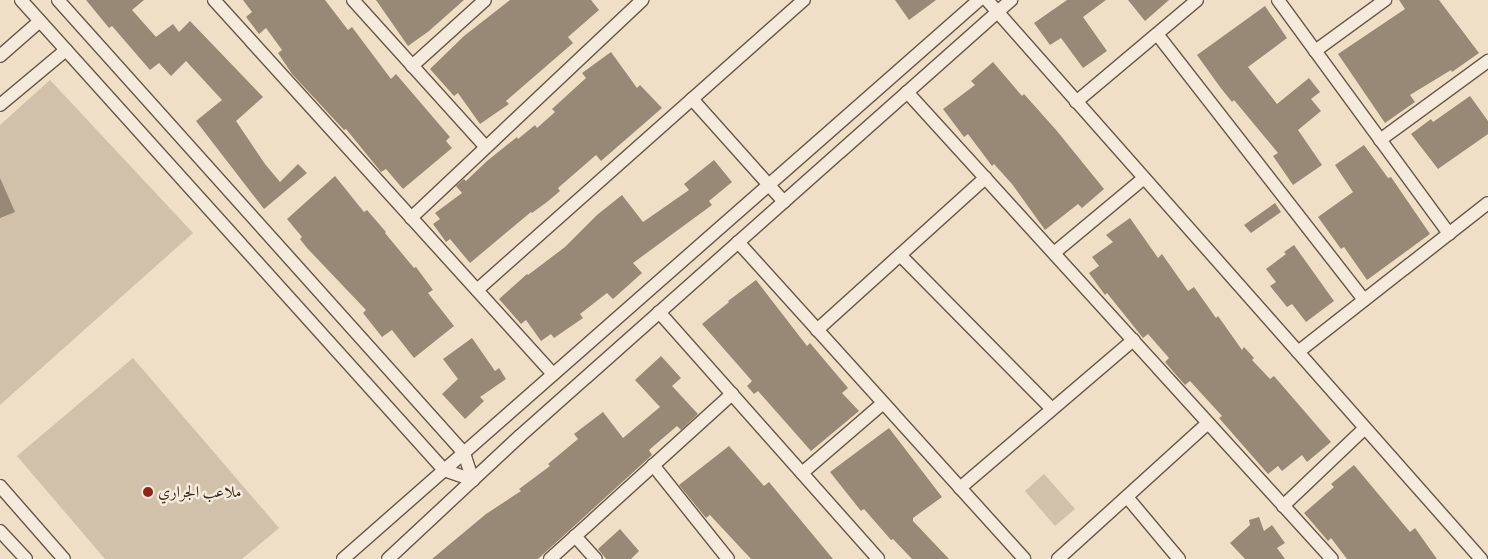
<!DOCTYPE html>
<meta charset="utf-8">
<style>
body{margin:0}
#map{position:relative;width:1488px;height:559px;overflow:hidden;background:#f0dfc7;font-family:"Libre Bodoni",Amiri,serif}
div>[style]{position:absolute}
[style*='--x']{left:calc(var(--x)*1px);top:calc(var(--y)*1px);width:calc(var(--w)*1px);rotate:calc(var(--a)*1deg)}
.green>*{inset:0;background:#d1c1aa}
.building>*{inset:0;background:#988976}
.roads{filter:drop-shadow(1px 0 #675948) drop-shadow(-1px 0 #675948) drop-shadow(0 1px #675948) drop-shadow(0 -1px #675948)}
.minor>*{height:12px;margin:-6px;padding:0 6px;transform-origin:6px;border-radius:6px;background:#f5eadb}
.dots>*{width:14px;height:14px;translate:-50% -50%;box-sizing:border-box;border:2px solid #f5eadb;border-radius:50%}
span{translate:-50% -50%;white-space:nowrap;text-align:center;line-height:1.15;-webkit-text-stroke:5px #f5eadb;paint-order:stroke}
.poi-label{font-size:16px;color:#392c1e}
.left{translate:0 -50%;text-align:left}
</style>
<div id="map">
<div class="green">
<i style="clip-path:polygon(50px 80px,193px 233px,0 405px,0 125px)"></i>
<i style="clip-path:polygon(133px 358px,279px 528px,242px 559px,105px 559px,17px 456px)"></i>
<i style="clip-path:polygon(1044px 474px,1075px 509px,1055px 526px,1025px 491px)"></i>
</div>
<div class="building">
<i style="clip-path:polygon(86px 0,144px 0,132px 10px,156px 37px,173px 24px,179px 32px,190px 21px,263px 97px,236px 121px,265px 164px,280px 182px,298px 164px,307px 173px,264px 209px,196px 121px,222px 100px,186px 61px,171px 76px,159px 63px,150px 70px,112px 26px,109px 28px)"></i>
<i style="clip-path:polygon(243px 0,325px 0,348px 30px,352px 27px,391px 79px,396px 74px,450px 137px,446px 141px,452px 148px,403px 189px,386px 169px,381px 172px,346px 129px,344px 130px,292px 74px,278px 53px,282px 50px,266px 28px,259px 34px,246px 17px,252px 12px)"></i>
<i style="clip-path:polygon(376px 0,464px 0,429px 31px,408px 46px)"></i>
<i style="clip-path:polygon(510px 0,591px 0,599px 10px,568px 37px,573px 43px,506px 101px,509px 104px,480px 124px,458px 93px,454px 96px,430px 69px,464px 36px)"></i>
<i style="clip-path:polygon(895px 0,936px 0,909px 20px)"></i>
<i style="clip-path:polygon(1067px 0,1106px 0,1083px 17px,1107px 51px,1083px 68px,1061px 38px,1050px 45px,1034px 23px)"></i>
<i style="clip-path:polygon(1128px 0,1169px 0,1145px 21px)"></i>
<i style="clip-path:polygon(1399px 0,1439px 0,1479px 53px,1452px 72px,1451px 70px,1410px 95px,1415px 102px,1385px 123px,1338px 54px,1405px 9px)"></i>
<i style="clip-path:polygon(1265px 6px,1287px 38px,1248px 67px,1277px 104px,1309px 78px,1320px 92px,1311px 99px,1321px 111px,1298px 130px,1322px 165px,1293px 185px,1273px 156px,1278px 153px,1234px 100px,1232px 102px,1220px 87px,1197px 55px)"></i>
<i style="clip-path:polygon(611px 52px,637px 88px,640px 85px,662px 108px,601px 161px,596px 155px,558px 188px,560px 191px,547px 202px,532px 213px,531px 212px,470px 263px,450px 239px,446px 242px,433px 224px,440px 219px,435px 213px,462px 193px,456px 186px,464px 179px,466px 181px,487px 161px,517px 137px,518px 139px,535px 125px,537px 128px,555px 112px,552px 109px,586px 78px,582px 73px)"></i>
<i style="clip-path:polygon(993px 62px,1022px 96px,1024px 94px,1057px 131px,1104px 189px,1082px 208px,1078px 204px,1045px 230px,1012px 184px,994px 164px,992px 166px,968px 134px,964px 137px,943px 109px,975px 85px,971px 81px)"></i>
<i style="clip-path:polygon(1470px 96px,1488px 121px,1488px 134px,1438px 169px,1411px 134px,1431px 119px,1433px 122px)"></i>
<i style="clip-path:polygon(1364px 145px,1388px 178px,1391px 177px,1430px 234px,1367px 280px,1344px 247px,1341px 249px,1318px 217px,1353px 192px,1335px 165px)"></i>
<i style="clip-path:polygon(714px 160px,732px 182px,709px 201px,712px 205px,633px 263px,642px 273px,613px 299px,607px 293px,580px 314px,583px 318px,554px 338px,551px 334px,541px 341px,526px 320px,521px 324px,499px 299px,527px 274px,528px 275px,565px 247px,597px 215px,622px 195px,643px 222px,689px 190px,684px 184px)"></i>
<i style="clip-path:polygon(335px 176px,364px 212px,367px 210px,386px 232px,385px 233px,414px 268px,416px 267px,433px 290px,428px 293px,454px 326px,414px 358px,392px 330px,382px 337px,363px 313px,366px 310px,307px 248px,300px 239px,302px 237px,287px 219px)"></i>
<i style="clip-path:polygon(0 178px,15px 212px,0 218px)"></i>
<i style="clip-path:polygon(1275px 203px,1281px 212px,1251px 233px,1244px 225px)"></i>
<i style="clip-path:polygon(1130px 218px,1158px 258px,1162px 254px,1188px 291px,1194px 287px,1216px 318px,1218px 316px,1242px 350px,1244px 347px,1254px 358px,1252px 360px,1270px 379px,1274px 376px,1331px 442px,1307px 462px,1302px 455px,1282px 471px,1278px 466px,1268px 474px,1219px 418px,1222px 416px,1190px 381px,1185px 385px,1177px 376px,1165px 362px,1169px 358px,1148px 334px,1143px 338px,1107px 293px,1105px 295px,1089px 273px,1099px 266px,1092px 257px,1113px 242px,1106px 235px)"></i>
<i style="clip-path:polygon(1294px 245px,1334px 301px,1306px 322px,1292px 304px,1287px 307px,1270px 286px,1276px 282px,1266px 269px,1286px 254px,1284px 252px)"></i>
<i style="clip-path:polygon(756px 280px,807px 346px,810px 343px,848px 388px,842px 393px,859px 411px,811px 451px,758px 391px,754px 394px,747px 386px,752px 381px,702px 324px,729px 302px,728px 301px)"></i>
<i style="clip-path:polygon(472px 338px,495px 371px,499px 368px,506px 379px,480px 397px,484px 401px,465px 419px,442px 394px,458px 379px,443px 359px)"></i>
<i style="clip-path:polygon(661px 356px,681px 378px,672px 386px,698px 414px,681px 430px,677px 426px,649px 450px,652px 455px,538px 559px,432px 559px,486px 514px,521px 491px,519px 489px,550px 466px,548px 464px,578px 439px,574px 434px,603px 412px,623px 438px,660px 407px,635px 380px)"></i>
<i style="clip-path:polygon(889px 428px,942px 497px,913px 518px,913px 521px,949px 559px,912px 559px,893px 539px,891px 540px,864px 509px,861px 511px,830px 472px)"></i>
<i style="clip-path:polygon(729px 446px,764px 486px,769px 482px,833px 559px,751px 559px,710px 515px,706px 518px,679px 485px)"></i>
<i style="clip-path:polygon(1354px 465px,1410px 532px,1415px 528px,1437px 559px,1347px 559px,1331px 538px,1328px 541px,1304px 513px,1334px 487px,1331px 484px)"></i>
<i style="clip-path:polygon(1259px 517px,1264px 531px,1272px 525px,1285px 543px,1277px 548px,1285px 559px,1245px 559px,1230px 543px,1250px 525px,1249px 520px)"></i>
<i style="clip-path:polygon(620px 529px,639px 551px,631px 559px,606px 559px,598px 549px)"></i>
</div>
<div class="roads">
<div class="minor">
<i style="--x:21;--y:0;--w:632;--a:48.01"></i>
<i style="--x:444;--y:470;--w:31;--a:19"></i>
<i style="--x:58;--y:0;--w:608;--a:48.13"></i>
<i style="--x:464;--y:453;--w:28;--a:72"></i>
<i style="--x:214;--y:0;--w:505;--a:47.81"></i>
<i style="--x:353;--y:0;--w:198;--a:47.9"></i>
<i style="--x:987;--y:0;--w:746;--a:48.53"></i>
<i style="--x:1278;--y:0;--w:290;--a:53.8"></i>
<i style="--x:1157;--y:34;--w:337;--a:52.1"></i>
<i style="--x:1315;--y:51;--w:87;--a:-36.1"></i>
<i style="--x:0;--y:56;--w:53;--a:-41.2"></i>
<i style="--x:412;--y:66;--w:98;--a:-42.1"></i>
<i style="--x:907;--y:92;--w:631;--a:47.7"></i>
<i style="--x:692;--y:99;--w:138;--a:48.2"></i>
<i style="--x:1076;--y:102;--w:158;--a:-40.1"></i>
<i style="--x:0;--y:105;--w:86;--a:-39.8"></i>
<i style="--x:1380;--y:140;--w:134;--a:-36.2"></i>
<i style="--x:411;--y:218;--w:318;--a:-43.3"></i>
<i style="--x:738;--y:242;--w:427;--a:47.9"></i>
<i style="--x:1054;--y:253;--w:117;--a:-39.8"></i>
<i style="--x:900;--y:255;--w:216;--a:45.4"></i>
<i style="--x:477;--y:290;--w:437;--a:-41.6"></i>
<i style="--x:659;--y:312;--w:330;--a:48.4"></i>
<i style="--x:817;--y:330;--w:227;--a:-42.1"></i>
<i style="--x:1298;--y:352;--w:241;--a:-38.1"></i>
<i style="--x:653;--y:465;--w:120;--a:51.4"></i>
<i style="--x:802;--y:473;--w:107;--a:-40.8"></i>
<i style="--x:0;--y:486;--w:97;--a:48.8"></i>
<i style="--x:960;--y:488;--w:228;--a:-40.5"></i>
<i style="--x:1127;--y:497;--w:81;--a:50"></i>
<i style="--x:1283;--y:506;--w:113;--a:-43.6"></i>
<i style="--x:0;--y:531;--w:38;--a:47"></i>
<i style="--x:575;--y:536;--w:31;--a:48"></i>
<i style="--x:343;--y:559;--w:847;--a:-41.31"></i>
<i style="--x:388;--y:559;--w:180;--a:-43"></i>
<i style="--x:520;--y:436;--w:657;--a:-41.6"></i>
<i style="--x:550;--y:559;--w:246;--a:-42.2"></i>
<i style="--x:1058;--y:559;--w:202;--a:-42.2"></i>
</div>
</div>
<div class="dots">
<i style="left:148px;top:492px;background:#8f2418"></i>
</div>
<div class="poi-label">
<span class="left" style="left:158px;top:492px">ملاعب الجراري</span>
</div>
</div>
